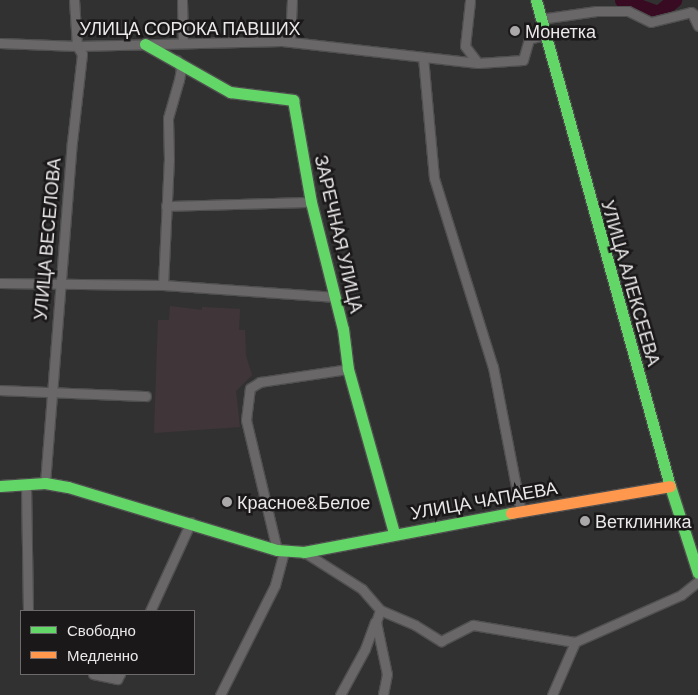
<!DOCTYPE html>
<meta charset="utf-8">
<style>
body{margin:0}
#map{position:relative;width:698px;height:695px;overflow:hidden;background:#323131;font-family:Barlow,sans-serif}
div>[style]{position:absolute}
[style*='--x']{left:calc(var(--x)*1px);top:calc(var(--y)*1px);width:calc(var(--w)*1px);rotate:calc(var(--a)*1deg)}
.built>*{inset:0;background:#40363a}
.river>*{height:15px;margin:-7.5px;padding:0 7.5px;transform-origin:7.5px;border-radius:7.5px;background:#390b22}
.roads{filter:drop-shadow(1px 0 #504f4f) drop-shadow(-1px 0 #504f4f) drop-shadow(0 1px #504f4f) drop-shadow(0 -1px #504f4f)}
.street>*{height:9px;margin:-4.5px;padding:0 4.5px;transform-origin:4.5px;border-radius:4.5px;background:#696768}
.fast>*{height:11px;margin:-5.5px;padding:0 5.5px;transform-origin:5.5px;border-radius:5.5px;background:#63d668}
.slow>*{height:11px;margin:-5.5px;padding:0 5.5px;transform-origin:5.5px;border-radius:5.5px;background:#ff974d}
.dots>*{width:14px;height:14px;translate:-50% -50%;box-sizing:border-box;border:2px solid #1a1819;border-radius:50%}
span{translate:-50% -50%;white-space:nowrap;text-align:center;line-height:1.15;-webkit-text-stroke:5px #1a1819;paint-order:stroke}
.street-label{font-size:18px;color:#eae8e8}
.poi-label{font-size:18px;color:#eae8e8}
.left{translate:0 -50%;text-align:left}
.legend{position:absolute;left:20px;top:610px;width:175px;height:65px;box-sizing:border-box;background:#1a1819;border:1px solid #6d6b6c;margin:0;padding:6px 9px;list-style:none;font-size:15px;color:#eae8e8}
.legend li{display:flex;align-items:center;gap:10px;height:25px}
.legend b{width:25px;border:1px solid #6d6b6c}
</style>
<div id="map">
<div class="built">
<i style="clip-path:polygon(170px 306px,202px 310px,202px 307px,240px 309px,239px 330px,245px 330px,246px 356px,252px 375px,236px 391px,240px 427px,154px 433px,158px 320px,169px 320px)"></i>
</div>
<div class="river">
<i style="--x:622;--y:0;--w:38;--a:20"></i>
<i style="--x:658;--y:13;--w:21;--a:-39"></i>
</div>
<div class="roads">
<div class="street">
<i style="--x:182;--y:0;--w:43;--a:88.7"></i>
<i style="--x:470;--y:1;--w:45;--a:96.3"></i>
<i style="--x:465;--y:46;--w:21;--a:53"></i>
<i style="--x:692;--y:13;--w:14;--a:65"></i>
<i style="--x:540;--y:19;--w:57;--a:-8.1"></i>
<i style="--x:596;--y:11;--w:32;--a:0"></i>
<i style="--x:628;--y:11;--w:25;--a:26"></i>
<i style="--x:651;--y:22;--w:41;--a:-14"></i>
<i style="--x:691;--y:12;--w:9;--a:36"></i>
<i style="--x:290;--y:42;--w:42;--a:-87.3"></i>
<i style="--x:0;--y:43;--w:77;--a:2.2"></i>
<i style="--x:77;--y:46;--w:205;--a:-1.4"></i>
<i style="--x:282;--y:41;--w:197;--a:6.4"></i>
<i style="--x:478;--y:63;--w:45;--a:-3.8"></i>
<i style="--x:523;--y:60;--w:22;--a:-74"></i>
<i style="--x:529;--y:39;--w:16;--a:-15"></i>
<i style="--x:423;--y:57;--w:121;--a:84.8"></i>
<i style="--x:434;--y:178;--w:198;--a:72.7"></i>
<i style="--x:493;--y:367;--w:148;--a:79.1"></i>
<i style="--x:166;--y:206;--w:145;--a:-1.6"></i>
<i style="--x:0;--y:283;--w:163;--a:0.7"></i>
<i style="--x:163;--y:285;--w:170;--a:4"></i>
<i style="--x:163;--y:285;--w:125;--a:-87.3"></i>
<i style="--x:169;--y:160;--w:42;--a:-91.4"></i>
<i style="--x:168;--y:118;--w:40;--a:-74"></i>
<i style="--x:179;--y:80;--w:11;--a:-80"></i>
<i style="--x:181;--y:69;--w:10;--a:-114"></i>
<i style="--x:0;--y:390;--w:146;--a:2.4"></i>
<i style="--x:45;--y:483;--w:342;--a:-85.5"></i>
<i style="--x:72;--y:142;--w:89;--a:-83.5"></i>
<i style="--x:82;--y:54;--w:9;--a:-122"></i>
<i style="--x:77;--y:46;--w:46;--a:-93.7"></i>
<i style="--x:26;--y:484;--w:127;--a:89.1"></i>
<i style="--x:277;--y:550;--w:134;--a:-103.4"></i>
<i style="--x:246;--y:420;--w:32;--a:-83"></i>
<i style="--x:250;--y:388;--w:12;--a:-31"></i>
<i style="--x:260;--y:382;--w:89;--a:-8.4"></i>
<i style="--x:304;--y:552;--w:69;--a:32.5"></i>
<i style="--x:362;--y:589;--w:28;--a:49"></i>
<i style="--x:380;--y:610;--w:38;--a:23"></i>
<i style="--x:415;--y:625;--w:31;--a:32"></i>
<i style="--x:441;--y:641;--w:36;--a:-27"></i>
<i style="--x:473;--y:625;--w:103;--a:9.5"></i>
<i style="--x:380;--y:610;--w:13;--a:108"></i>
<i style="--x:376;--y:622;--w:53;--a:78.1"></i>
<i style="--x:387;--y:674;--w:21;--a:101"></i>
<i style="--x:150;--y:611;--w:98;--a:-65.3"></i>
<i style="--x:93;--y:674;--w:25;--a:12"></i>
<i style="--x:117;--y:679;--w:6;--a:-59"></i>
<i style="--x:220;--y:695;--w:123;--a:-63.4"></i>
<i style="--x:275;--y:585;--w:35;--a:-75"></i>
<i style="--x:340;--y:695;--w:52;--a:-61.5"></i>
<i style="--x:365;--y:649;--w:29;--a:-70"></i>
<i style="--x:552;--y:695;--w:58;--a:-66.5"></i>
<i style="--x:575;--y:642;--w:116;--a:-23.9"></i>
<i style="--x:681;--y:595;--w:22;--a:-39"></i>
</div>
<div class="fast">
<i style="--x:536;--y:0;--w:504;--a:74.59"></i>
<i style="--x:670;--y:486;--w:91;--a:72.2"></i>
<i style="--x:145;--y:44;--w:98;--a:29.5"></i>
<i style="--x:230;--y:92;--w:64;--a:7.2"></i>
<i style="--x:293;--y:100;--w:104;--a:80"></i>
<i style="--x:311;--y:202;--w:131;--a:75.9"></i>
<i style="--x:343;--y:329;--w:40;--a:82.9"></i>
<i style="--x:348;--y:369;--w:170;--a:74.3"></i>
<i style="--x:0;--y:486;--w:45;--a:-3.8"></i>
<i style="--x:45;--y:483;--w:23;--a:10"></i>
<i style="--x:68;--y:487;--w:218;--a:16.8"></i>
<i style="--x:277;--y:550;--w:27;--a:4"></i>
<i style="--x:304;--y:552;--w:211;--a:-10.7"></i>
</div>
<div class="slow">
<i style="--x:511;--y:513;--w:161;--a:-9.6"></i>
</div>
</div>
<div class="dots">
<i style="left:515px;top:31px;background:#aaa8a8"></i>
<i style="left:227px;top:502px;background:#aaa8a8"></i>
<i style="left:585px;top:521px;background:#aaa8a8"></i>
</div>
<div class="street-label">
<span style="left:190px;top:28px">УЛИЦА СОРОКА ПАВШИХ</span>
<span style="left:339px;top:234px;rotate:77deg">ЗАРЕЧНАЯ УЛИЦА</span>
<span style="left:47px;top:239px;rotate:-85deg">УЛИЦА ВЕСЕЛОВА</span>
<span style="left:631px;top:283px;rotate:74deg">УЛИЦА АЛЕКСЕЕВА</span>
<span style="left:484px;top:500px;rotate:-10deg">УЛИЦА ЧАПАЕВА</span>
</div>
<div class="poi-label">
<span class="left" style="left:525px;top:31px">Монетка</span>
<span class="left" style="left:237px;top:502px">Красное&amp;Белое</span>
<span class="left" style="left:595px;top:521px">Ветклиника</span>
</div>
<ul class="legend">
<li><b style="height:6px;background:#63d668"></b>Свободно</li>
<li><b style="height:6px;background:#ff974d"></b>Медленно</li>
</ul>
</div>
